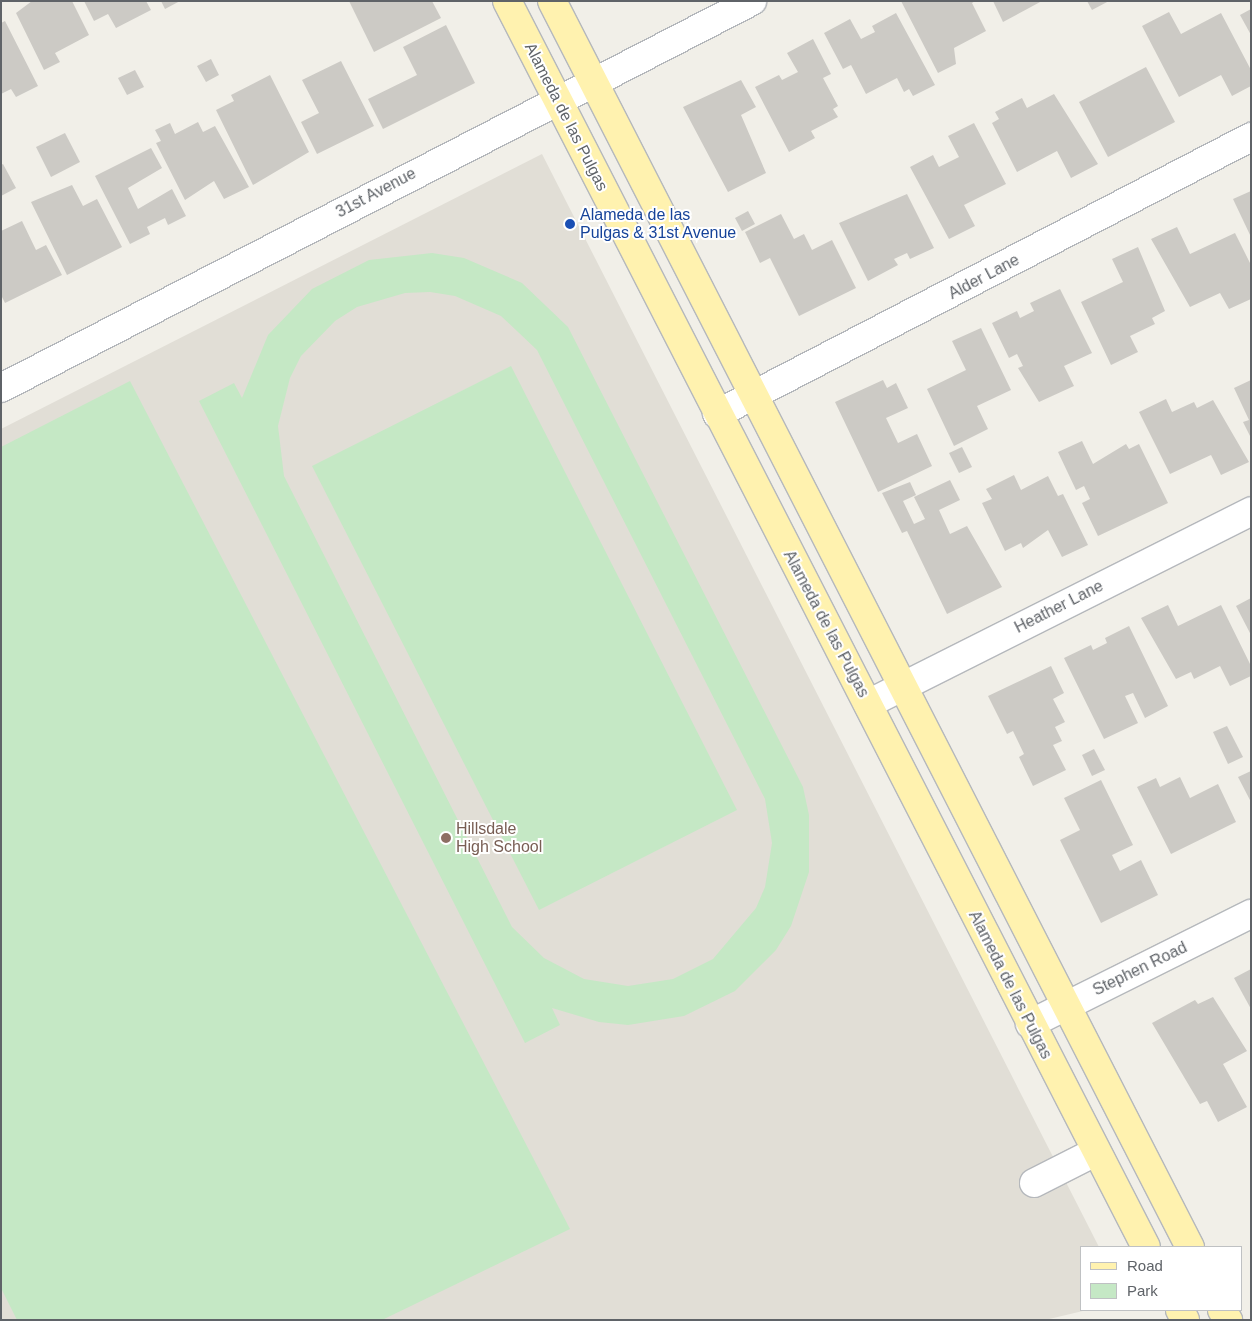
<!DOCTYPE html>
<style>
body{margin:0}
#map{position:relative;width:1252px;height:1321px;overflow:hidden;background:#f1efe8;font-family:Helvetica,sans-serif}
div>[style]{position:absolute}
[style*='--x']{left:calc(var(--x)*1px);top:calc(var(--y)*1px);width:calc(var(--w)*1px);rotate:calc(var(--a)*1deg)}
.education>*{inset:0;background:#e1ded6}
.green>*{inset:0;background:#c5e8c5}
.building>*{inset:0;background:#cccac5}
.roads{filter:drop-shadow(1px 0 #b5b8bc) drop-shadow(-1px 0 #b5b8bc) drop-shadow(0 1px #b5b8bc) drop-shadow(0 -1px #b5b8bc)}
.minor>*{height:28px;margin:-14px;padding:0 14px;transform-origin:14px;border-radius:14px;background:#fff}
.major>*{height:28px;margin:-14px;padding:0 14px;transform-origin:14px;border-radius:14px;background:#fff2af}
.dots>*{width:14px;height:14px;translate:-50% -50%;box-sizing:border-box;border:2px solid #fff;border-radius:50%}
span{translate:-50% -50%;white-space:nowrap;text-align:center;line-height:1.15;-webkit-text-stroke:4px #fff;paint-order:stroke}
.street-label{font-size:16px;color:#5f6368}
.transit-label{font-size:16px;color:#164399}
.left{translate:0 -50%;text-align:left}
.education-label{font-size:16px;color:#785e54}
.frame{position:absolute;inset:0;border:2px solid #5f6368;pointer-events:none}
.legend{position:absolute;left:1080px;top:1246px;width:162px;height:65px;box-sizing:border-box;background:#fff;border:1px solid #bfc1c3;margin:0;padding:6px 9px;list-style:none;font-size:15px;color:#5f6368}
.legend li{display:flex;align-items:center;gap:10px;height:25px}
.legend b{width:25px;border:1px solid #bfc1c3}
</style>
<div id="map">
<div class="education">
<i style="clip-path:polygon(542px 154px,1099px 1247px,1081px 1247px,1081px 1310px,1087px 1310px,1045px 1320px,1px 1320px,1px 429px)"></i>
</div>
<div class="green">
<i style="clip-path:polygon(evenodd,432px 253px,464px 258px,522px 283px,568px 327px,803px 787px,809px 815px,809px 872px,791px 926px,776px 950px,735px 991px,684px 1016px,628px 1025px,599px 1022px,552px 1008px,560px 1025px,525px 1043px,199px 401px,234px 383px,242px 398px,268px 335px,312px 289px,369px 260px,432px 253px,430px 292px,455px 296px,501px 316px,537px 350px,765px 799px,772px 843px,765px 887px,756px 908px,713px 959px,673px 979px,628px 986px,584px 979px,544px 958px,512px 927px,284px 476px,278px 426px,290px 378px,301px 356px,335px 321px,357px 307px,405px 293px,430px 292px)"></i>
<i style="clip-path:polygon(511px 366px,737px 810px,539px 910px,312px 466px)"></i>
<i style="clip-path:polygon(130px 381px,570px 1229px,382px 1320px,17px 1320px,1px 1288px,1px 447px)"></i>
</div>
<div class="building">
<i style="clip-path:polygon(32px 1px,72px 1px,89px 35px,55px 53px,60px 62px,44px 70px,16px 13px)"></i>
<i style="clip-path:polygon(84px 1px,146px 1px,151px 10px,116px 28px,108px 14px,94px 21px)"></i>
<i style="clip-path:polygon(161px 1px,180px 1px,165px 9px)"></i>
<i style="clip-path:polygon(349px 1px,432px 1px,441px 18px,374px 52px)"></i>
<i style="clip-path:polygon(901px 1px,975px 1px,972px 3px,986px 31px,954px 48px,956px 64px,938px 73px)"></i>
<i style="clip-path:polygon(993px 1px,1042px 1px,1003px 22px)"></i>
<i style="clip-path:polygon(1087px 1px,1109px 1px,1092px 10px)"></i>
<i style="clip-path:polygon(1251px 9px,1251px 35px,1240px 15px)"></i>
<i style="clip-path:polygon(1169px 12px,1181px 34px,1221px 13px,1251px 70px,1251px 86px,1232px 96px,1221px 75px,1179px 97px,1142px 26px)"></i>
<i style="clip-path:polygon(896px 13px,935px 85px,913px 96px,909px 89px,904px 92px,897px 78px,866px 94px,851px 65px,843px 69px,824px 33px,850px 19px,861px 39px,875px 32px,872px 26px)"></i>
<i style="clip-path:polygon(5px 21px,38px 86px,16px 97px,11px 89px,1px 94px,1px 23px)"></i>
<i style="clip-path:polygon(446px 25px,475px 83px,383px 129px,368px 99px,417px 75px,403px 47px)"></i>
<i style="clip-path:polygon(813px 39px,831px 74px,823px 78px,838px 106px,833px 109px,838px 117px,811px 131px,815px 138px,789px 152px,755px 87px,779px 75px,782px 80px,798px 72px,787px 53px)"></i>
<i style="clip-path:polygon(211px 59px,219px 75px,206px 82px,197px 66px)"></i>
<i style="clip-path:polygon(341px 61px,374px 126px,317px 154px,301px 122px,319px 113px,302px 80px)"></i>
<i style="clip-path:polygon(1146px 67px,1175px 122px,1108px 157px,1079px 102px)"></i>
<i style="clip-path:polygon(135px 70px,144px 87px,127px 95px,118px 78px)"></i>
<i style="clip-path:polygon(270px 75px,309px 152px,253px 185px,216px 110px,234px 101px,231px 95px)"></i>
<i style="clip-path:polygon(741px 80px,756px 107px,741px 115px,766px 173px,728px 192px,683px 107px)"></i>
<i style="clip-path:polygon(1054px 94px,1098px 164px,1071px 178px,1057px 151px,1017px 172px,992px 123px,999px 119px,995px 112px,1022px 98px,1027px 108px)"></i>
<i style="clip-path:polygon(198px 122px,203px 132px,215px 126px,249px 187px,224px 199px,214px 181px,185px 200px,156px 143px,161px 141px,155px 130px,170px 123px,175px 134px)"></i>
<i style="clip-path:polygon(974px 123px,1006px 184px,964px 205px,975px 226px,949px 239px,910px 167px,933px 155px,939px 167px,959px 157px,948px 136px)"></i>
<i style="clip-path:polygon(65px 133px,80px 162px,51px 177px,36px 147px)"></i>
<i style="clip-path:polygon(151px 148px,162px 168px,128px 188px,138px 209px,172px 189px,186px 216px,168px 225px,165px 218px,147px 227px,150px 234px,130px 244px,95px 176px)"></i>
<i style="clip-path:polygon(3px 164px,16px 188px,1px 196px,1px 165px)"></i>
<i style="clip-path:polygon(72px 185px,83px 206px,97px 199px,122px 247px,67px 275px,31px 202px)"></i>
<i style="clip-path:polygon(1251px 191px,1251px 237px,1233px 199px)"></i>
<i style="clip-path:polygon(907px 194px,934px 248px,910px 259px,907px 253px,894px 259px,898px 265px,868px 281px,839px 223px)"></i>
<i style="clip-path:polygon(748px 211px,755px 224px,742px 231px,735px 218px)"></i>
<i style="clip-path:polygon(781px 214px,794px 239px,804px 234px,812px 250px,832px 240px,856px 288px,799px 316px,770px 258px,760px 263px,745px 232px)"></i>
<i style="clip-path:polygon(22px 221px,36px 250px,46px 245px,62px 275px,5px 303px,1px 295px,1px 231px)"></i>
<i style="clip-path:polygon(1177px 227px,1190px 254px,1235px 233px,1251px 265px,1251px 299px,1229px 309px,1220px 293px,1190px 307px,1151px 239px)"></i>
<i style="clip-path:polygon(1138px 247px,1165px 311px,1152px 318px,1155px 324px,1130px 336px,1138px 352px,1111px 365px,1081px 302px,1123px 282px,1112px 259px)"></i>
<i style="clip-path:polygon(1060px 289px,1092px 353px,1064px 366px,1074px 386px,1039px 402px,1018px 368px,1023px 366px,1017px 354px,1009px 358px,992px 323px,1017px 311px,1020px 318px,1034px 311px,1030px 303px)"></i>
<i style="clip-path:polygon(981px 328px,1011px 390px,977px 406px,988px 429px,954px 446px,927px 389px,966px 370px,952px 341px)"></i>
<i style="clip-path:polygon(883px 380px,887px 388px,896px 383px,908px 408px,886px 418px,898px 443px,917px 434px,932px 466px,878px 492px,835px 402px)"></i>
<i style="clip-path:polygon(1251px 380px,1251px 438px,1243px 422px,1249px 420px,1234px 388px)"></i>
<i style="clip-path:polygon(1166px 399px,1172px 412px,1194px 402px,1197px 408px,1213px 400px,1249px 462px,1221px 475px,1211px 455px,1170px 474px,1139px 412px)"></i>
<i style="clip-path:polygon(1082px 441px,1093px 464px,1126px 444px,1129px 449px,1139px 444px,1168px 503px,1098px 536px,1082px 503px,1090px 499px,1084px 486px,1076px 490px,1058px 452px)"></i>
<i style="clip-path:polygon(962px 447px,972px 467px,959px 473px,949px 453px)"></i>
<i style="clip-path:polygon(1014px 475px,1021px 490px,1048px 476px,1058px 496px,1063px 494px,1088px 545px,1062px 557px,1048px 530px,1023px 548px,1021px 543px,1005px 551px,982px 503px,992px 499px,986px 489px)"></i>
<i style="clip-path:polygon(950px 480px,960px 500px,939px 510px,950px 534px,967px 526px,1002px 587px,947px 614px,907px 531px,902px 533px,882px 493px,910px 482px,916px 495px,903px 501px,914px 524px,925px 519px,914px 497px)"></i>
<i style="clip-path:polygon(1251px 598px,1251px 635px,1236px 606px)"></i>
<i style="clip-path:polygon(1168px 605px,1178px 626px,1221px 605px,1251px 666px,1251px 676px,1230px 686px,1220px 666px,1194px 679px,1191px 672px,1176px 679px,1141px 618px)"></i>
<i style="clip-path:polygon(1129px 626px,1168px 706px,1145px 718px,1133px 693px,1125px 696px,1138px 723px,1104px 739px,1064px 658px,1091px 645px,1093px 650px,1107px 643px,1105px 638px)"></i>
<i style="clip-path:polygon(1051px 666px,1064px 693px,1053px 699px,1065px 722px,1055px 727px,1062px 741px,1053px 745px,1066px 770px,1033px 786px,1019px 757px,1024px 754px,1013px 731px,1007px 734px,988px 696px)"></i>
<i style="clip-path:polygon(1227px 726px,1243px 757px,1228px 764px,1213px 732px)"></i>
<i style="clip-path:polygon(1094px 749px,1105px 770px,1092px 776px,1082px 755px)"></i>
<i style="clip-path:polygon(1251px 771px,1251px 802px,1238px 777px)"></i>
<i style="clip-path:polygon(1180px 777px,1190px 798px,1218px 784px,1236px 822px,1171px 854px,1137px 787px,1156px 778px,1160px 787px)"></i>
<i style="clip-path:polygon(1101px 780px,1133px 845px,1112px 855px,1120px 871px,1141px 860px,1158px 895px,1101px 923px,1060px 840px,1080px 830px,1064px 798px)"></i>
<i style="clip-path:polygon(1251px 969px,1251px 1009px,1234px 978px)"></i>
<i style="clip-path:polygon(1213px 997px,1247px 1051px,1223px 1064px,1247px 1107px,1218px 1122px,1207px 1101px,1200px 1104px,1152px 1023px,1195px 1000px,1198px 1004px)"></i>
</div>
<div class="roads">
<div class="minor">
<i style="--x:1;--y:388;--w:845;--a:-27.26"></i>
<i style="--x:717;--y:414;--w:602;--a:-27.42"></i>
<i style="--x:868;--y:704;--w:429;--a:-26.7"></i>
<i style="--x:1030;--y:1024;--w:247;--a:-26.5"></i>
<i style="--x:1034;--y:1183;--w:68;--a:-26.9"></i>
</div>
<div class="major">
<i style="--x:507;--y:1;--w:1400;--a:62.85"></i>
<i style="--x:552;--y:1;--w:1400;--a:62.89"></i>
<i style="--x:1180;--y:1310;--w:11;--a:63"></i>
<i style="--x:1222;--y:1310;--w:12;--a:59"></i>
</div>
</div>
<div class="dots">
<i style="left:570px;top:224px;background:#1a4fb4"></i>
<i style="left:446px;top:838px;background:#8d6e63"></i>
</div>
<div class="street-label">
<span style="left:566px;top:117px;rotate:63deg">Alameda de las Pulgas</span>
<span style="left:376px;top:193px;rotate:-28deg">31st Avenue</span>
<span style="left:984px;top:277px;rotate:-28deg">Alder Lane</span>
<span style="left:1059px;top:607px;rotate:-27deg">Heather Lane</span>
<span style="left:826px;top:624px;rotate:62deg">Alameda de las Pulgas</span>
<span style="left:1140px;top:969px;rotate:-26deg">Stephen Road</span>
<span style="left:1010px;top:985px;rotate:63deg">Alameda de las Pulgas</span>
</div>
<div class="transit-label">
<span class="left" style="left:580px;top:224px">Alameda de las<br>Pulgas &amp; 31st Avenue</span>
</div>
<div class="education-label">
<span class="left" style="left:456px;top:838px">Hillsdale<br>High School</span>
</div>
<div class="frame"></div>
<ul class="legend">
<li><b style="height:6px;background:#fff2af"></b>Road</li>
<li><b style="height:14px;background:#c5e8c5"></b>Park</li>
</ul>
</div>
